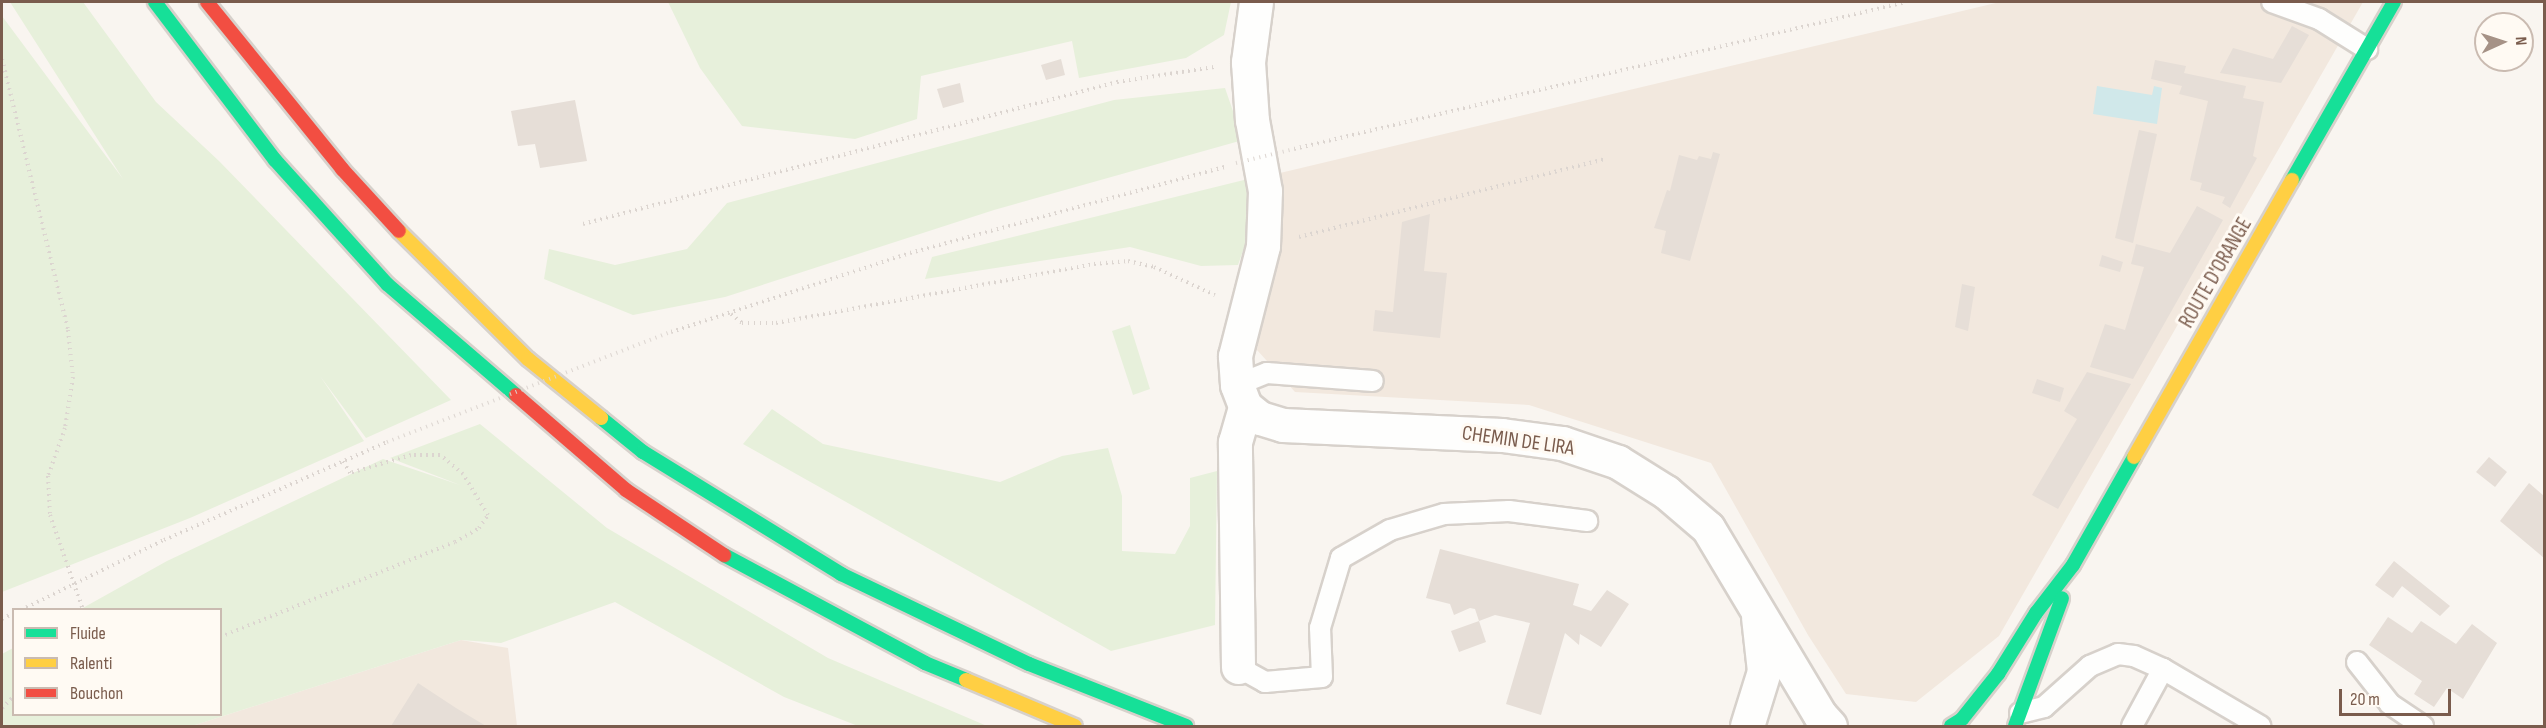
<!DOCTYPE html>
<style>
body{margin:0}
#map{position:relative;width:2546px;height:728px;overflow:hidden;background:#f9f5f0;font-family:"Sofia Sans Condensed",sans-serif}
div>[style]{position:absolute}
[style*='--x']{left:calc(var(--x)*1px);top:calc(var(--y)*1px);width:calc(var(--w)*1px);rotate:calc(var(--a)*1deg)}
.residential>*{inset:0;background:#f2e8de}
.green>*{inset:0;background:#e7f0db}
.water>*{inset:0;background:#d0e8ea}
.building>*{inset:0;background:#e6ded7}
.path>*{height:4px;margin-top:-2px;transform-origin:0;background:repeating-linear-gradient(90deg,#dcd5d0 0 1.5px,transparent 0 6px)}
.roads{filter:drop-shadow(2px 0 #d7d1cb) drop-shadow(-2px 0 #d7d1cb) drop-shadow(0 2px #d7d1cb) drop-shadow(0 -2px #d7d1cb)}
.lane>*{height:20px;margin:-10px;padding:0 10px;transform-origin:10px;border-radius:10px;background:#fefefd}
.street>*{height:33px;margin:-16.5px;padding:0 16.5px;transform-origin:16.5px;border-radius:16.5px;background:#fefefd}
.fast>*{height:14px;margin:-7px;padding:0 7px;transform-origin:7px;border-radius:7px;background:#16e098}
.slow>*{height:14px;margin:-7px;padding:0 7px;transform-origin:7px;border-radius:7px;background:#ffcf43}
.jam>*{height:14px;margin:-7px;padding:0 7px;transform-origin:7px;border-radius:7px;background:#f24e42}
.path-bridge>*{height:4px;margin-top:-2px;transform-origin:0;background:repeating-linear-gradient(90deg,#dcd5d0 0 1.5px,transparent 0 6px)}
span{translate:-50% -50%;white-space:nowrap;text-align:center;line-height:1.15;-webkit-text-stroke:6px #fffaf3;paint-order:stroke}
.street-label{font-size:21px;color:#7a5c4d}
.frame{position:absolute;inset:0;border:3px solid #7a5c4d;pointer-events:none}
.legend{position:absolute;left:12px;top:608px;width:210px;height:108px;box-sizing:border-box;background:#fffaf3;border:2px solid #cabbb1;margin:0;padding:8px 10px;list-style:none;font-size:18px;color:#7a5c4d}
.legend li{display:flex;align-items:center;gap:12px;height:30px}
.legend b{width:30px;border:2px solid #cabbb1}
.north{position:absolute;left:2474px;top:12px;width:60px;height:60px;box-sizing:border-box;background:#fffaf3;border:2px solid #cabbb1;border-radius:50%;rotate:87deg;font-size:16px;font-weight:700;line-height:24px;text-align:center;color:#7a5c4d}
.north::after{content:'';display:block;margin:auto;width:21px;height:27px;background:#a69286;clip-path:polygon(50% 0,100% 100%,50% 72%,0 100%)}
.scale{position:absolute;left:2339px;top:689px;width:112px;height:27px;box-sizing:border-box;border:3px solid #7a5c4d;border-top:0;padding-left:8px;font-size:18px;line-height:21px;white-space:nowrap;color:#7a5c4d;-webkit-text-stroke:4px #fffaf3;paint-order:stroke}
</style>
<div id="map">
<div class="residential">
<i style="clip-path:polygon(2000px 2px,2363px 2px,1999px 636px,1916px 702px,1846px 694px,1808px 635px,1711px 463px,1529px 405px,1295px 392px,1257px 350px,1280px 173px)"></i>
<i style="clip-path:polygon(461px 640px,508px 648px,517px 726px,192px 726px)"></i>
</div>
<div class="green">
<i style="clip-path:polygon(10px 2px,83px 2px,156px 102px,219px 161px,451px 400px,366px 438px,320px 376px,364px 441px,190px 518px,2px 592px,2px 16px,123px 179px)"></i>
<i style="clip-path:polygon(668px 2px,1231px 2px,1224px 35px,1186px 58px,1079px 78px,1072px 41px,921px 76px,917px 119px,855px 139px,742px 126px,700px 68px)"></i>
<i style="clip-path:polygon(1225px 88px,1243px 140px,994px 210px,725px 297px,633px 315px,544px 279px,549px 249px,615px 265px,687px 249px,727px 203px,1114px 100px)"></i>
<i style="clip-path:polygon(1248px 179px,1255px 217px,1238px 265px,1201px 266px,1130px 247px,925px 279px,932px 257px)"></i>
<i style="clip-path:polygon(1130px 325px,1150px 389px,1133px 395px,1112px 331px)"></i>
<i style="clip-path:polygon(772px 409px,823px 444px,1000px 482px,1062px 456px,1108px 448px,1122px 496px,1122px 551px,1175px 554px,1190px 526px,1190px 478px,1217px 471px,1215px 625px,1111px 651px,743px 444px)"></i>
<i style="clip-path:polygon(480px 424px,607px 528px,828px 658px,987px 726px,858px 726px,784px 697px,615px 602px,501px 643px,461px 640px,192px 726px,2px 726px,2px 654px,13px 648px,14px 714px,220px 714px,220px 610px,81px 609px,167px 561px,383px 459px,460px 485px,390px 458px)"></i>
</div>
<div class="water">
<i style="clip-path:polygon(2097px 86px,2152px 95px,2154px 86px,2162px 88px,2157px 124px,2093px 114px)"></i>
</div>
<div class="building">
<i style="clip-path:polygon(2292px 26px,2309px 35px,2281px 83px,2220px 73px,2233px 48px,2273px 59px)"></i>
<i style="clip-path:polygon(1061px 59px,1065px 75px,1046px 80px,1041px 65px)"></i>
<i style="clip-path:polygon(2155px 60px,2186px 66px,2184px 73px,2246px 86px,2243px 98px,2264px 102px,2253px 156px,2257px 158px,2230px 208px,2222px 203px,2225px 197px,2200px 190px,2202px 183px,2190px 180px,2208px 101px,2179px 94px,2182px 86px,2151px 79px)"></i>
<i style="clip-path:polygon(960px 83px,964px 102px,943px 108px,937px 89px)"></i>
<i style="clip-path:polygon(575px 100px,587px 161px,540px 168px,535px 144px,518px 146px,511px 111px)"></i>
<i style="clip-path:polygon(2139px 130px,2157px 134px,2133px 243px,2115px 238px)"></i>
<i style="clip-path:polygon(1713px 152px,1720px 154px,1690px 261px,1661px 253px,1666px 231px,1654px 228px,1667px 190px,1670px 191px,1679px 155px,1697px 160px,1699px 156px,1711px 159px)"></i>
<i style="clip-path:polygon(2197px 206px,2223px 220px,2133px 379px,2090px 367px,2105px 324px,2125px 330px,2144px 267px,2131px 264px,2136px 244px,2170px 253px)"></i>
<i style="clip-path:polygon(1430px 214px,1424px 271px,1447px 273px,1440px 338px,1373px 331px,1375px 310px,1393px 312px,1402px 222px)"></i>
<i style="clip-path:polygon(2102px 255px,2123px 262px,2120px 272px,2099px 266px)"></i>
<i style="clip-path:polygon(1962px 284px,1975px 287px,1968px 331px,1955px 327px)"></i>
<i style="clip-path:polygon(2087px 372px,2131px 384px,2058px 509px,2032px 495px,2077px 419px,2064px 411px)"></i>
<i style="clip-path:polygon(2037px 379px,2064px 388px,2060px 402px,2032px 393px)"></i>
<i style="clip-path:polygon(2489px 457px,2507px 472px,2495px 487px,2476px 472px)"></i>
<i style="clip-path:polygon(2529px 483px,2544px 496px,2544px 558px,2500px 521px)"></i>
<i style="clip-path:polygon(1440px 549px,1579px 584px,1573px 605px,1591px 611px,1607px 590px,1629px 604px,1601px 647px,1580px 634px,1579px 645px,1565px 633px,1541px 715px,1506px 704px,1530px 623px,1495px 615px,1479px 621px,1475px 609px,1470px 608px,1454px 615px,1450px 604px,1426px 598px)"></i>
<i style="clip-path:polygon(2394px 561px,2450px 606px,2440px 616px,2402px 586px,2393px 598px,2375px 585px)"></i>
<i style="clip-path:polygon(2388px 617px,2412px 633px,2421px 621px,2456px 644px,2472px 624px,2497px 643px,2463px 699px,2447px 688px,2434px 707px,2414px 694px,2422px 681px,2369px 645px)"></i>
<i style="clip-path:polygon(1479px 621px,1486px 642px,1459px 652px,1451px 631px)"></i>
<i style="clip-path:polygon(418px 683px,456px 708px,486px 726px,391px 726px)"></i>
</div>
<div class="path">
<i style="--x:2;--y:59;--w:279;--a:76.3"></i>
<i style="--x:68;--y:330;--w:47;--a:83.9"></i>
<i style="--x:73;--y:377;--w:52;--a:98.9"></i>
<i style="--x:65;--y:428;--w:51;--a:109.5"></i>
<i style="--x:48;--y:476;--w:39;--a:87"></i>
<i style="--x:50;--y:515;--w:101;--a:70.8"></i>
<i style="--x:1294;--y:149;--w:629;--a:-13.51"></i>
<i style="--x:583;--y:224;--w:553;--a:-14.89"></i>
<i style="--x:1117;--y:82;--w:98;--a:-8.8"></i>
<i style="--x:1299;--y:237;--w:316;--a:-14.3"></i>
<i style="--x:731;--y:314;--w:14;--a:39"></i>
<i style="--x:742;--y:323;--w:34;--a:0"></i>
<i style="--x:776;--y:323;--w:323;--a:-10.5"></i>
<i style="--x:1094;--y:264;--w:34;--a:-5"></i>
<i style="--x:1128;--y:261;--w:27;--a:13"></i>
<i style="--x:1154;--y:267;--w:67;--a:24.7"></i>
<i style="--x:671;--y:332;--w:252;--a:-18.3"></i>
<i style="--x:910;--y:253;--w:326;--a:-15.3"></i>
<i style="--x:164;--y:540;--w:244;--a:-23.7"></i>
<i style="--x:2;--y:619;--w:13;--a:-27"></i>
<i style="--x:220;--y:637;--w:253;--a:-22"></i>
<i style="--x:455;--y:542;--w:28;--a:-30"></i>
<i style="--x:479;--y:528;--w:16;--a:-55"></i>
<i style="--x:488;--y:515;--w:48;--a:-121.4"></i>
<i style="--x:463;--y:474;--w:30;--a:-140"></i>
<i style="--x:440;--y:455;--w:29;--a:180"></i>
<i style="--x:411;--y:455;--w:64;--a:163.6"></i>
<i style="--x:350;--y:473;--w:14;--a:-120"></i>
<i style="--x:2;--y:708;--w:17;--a:-45"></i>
</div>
<div class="roads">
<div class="lane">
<i style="--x:2272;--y:2;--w:50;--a:19.9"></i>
<i style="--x:2319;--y:19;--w:57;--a:32"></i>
<i style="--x:1237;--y:385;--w:32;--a:-22"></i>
<i style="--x:1267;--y:373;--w:106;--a:4.3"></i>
<i style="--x:2357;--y:662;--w:53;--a:51.8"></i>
<i style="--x:2390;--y:704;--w:40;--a:34"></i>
<i style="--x:1238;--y:667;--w:31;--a:29"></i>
<i style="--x:1265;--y:682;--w:57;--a:-5"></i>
<i style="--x:1322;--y:677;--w:49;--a:-92.3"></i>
<i style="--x:1320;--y:628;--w:73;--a:-73.3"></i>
<i style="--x:1341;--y:558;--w:56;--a:-29.7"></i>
<i style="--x:1390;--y:530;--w:56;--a:-16.5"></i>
<i style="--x:1444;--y:514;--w:65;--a:-2.6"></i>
<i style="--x:1509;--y:511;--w:79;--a:7.3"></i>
<i style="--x:2020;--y:713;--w:25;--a:-14"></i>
<i style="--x:2044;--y:707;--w:62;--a:-41.7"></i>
<i style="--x:2090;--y:666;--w:30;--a:-23"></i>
<i style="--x:2118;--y:654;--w:16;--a:7"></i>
<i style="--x:2134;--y:656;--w:32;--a:24"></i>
<i style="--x:2163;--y:669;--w:113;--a:30.4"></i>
<i style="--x:2132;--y:726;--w:65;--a:-61.5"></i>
</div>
<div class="street">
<i style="--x:1256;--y:2;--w:61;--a:97.6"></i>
<i style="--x:1248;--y:62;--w:58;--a:86.1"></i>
<i style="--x:1252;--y:120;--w:72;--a:79.6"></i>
<i style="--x:1265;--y:191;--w:55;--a:92.1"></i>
<i style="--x:1263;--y:246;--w:114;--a:104.3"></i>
<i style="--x:1235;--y:356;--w:29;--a:86"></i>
<i style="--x:1237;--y:385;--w:22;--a:69"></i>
<i style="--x:1245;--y:406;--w:19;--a:39"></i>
<i style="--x:1260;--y:418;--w:24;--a:17"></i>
<i style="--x:1283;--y:425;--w:219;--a:2.6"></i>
<i style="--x:1502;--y:435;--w:61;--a:7.6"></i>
<i style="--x:1562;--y:443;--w:59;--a:18.7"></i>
<i style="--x:1618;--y:462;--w:57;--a:32"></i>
<i style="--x:1666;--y:492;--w:55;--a:40.6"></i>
<i style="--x:1708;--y:528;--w:218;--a:59.1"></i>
<i style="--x:1820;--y:715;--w:15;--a:48"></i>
<i style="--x:1238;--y:667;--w:225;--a:-90.8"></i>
<i style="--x:1235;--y:442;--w:37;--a:-74"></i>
<i style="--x:1747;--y:726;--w:58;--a:-72.8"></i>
<i style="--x:1764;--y:671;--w:54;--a:-96.3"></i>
</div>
<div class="fast">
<i style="--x:155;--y:2;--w:198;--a:52.8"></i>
<i style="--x:275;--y:160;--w:167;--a:47.9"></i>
<i style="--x:387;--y:284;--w:170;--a:40.7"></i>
<i style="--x:2292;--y:180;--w:205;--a:-60.2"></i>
<i style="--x:601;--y:418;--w:54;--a:39"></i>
<i style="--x:643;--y:452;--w:233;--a:31.6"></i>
<i style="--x:841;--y:574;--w:208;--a:25.6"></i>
<i style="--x:1029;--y:664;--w:169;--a:21.5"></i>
<i style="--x:724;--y:555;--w:228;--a:28.2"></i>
<i style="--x:925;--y:663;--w:44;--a:22.5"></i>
<i style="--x:1951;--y:726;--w:13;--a:-32"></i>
<i style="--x:1962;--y:719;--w:58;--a:-51.3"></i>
<i style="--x:1998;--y:674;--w:72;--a:-58.1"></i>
<i style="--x:2036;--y:613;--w:61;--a:-52.4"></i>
<i style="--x:2073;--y:565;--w:124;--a:-60.5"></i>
<i style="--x:2015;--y:726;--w:136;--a:-69.8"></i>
</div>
<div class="slow">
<i style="--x:399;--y:231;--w:182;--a:44.8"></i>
<i style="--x:528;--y:359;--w:94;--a:38.9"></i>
<i style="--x:2134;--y:457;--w:319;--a:-60.3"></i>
<i style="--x:966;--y:680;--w:118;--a:22.9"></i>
</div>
<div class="jam">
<i style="--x:207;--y:2;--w:215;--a:51"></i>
<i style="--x:342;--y:169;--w:84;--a:47.4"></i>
<i style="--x:516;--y:395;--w:145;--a:40.8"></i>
<i style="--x:626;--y:490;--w:118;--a:33.6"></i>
</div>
</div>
<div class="path-bridge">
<i style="--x:1236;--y:163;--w:56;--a:-13.5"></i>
<i style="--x:387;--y:442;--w:305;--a:-21.2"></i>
<i style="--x:21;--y:610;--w:159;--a:-26.1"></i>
</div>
<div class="street-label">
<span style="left:2216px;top:273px;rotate:-60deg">ROUTE D'ORANGE</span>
<span style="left:1518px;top:441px;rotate:8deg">CHEMIN DE LIRA</span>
</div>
<div class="frame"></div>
<ul class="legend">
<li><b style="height:8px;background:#16e098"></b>Fluide</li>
<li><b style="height:8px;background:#ffcf43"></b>Ralenti</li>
<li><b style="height:8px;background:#f24e42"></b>Bouchon</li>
</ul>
<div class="north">N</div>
<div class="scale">20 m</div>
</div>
